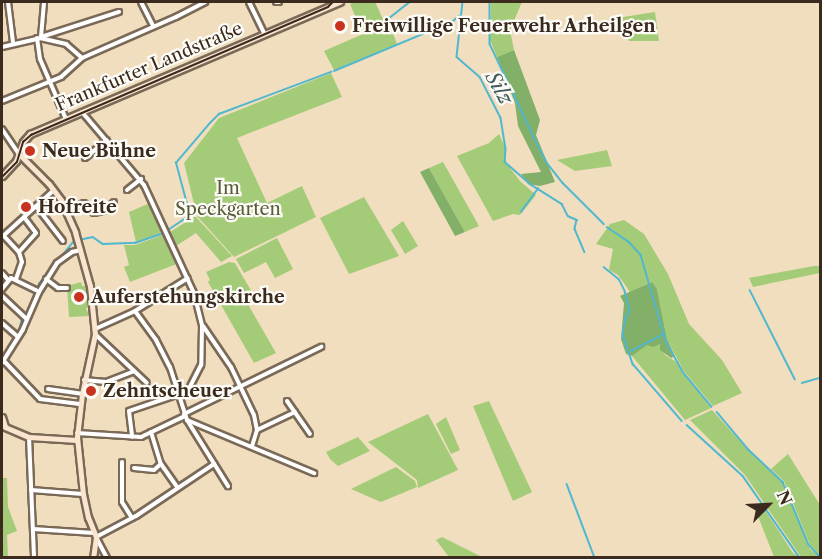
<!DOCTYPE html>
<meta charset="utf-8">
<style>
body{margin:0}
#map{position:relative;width:822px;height:559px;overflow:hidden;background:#f0debf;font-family:"Libre Caslon Text",serif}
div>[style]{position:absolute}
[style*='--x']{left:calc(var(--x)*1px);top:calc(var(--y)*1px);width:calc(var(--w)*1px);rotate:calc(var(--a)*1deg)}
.green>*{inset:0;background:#a4cc78}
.forest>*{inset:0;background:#83b068}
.stream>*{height:1.5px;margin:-0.75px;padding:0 0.75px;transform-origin:0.75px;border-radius:0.75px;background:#50b8ce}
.roads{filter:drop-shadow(2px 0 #7a6956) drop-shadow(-2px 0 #7a6956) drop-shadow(0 2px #7a6956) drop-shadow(0 -2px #7a6956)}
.street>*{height:4px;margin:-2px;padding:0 2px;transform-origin:2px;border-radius:2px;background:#fff}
.secondary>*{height:5px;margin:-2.5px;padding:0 2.5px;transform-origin:2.5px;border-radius:2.5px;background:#fbe5cf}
.tram>*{height:1.5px;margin:-0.75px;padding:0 0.75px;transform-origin:0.75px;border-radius:0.75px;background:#3b2a1e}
.dots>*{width:16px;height:16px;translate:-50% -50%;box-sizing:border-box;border:3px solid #fdfcf7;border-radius:50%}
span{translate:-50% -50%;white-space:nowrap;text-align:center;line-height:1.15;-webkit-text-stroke:4.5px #fdfcf7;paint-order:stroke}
.poi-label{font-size:18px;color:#3b2a1e;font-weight:700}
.left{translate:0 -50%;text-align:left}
.street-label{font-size:18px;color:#3b2a1e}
.park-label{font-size:18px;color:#5a5b39}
.water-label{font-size:20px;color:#425c5c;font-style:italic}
.frame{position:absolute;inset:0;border:3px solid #3b2a1e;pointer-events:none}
.north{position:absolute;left:738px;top:475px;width:60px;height:60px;-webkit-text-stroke:4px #fdfcf7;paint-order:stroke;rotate:66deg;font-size:16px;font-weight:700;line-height:24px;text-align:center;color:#3b2a1e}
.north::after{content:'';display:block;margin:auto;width:21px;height:27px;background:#3b2a1e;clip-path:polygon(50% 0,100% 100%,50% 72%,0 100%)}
</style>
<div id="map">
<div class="green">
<i style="clip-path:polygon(355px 2px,375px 2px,384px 21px,388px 20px,397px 44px,334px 70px,324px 51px,363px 34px,350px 4px)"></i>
<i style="clip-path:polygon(491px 2px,522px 2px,510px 30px,514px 50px,497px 57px,490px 40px)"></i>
<i style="clip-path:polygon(655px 12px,659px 41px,629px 41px,617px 18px)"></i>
<i style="clip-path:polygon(331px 73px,342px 97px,237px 138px,267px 203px,302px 186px,316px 217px,234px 257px,197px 216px,184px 163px,219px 118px)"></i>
<i style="clip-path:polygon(499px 134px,506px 149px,506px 163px,520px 181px,536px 195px,520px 215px,513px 214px,493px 221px,457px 156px,489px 143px)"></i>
<i style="clip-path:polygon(607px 150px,612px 166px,575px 171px,557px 160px)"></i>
<i style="clip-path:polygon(443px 162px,479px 226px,465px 232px,429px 168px)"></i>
<i style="clip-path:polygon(364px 197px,399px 256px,349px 274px,320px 218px)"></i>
<i style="clip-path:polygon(150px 203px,164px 232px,136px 242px,129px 212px)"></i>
<i style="clip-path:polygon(194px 217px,196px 217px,232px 256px,221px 262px,196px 233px,176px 246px,170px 232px)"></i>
<i style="clip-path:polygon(624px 220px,644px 234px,668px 274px,689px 324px,722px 360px,742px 393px,713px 406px,683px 370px,667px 339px,657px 289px,651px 282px,630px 292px,618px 275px,609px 270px,613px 249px,596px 244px,610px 224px)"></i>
<i style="clip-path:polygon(403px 221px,418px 246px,405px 254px,391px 230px)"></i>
<i style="clip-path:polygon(165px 234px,179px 263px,130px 282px,124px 267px,129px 265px,124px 245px,135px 245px)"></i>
<i style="clip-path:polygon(277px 238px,293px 269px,275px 278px,266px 262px,244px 273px,236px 259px)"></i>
<i style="clip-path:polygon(229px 262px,235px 263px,257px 301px,249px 306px,276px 353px,254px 363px,208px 282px,210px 280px,206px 272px)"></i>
<i style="clip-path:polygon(814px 266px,819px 266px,820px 273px,753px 287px,749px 278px)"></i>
<i style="clip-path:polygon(81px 282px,82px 286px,89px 286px,89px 306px,86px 309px,90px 316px,69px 317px,67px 286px)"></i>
<i style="clip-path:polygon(647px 344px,660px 344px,665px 355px,675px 361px,711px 408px,685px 420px,632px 356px)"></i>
<i style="clip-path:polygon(489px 401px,532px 492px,513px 501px,473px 406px)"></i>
<i style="clip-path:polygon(712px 410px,748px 450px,782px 482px,810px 549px,819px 557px,801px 557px,745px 475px,690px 420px)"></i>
<i style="clip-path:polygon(428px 414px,458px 470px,418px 488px,417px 480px,368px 442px)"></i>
<i style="clip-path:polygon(446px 417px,460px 450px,451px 454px,436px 424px)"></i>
<i style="clip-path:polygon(358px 437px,370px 451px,338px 466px,330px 459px,326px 452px)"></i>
<i style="clip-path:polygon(788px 454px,820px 505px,820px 557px,810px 545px,784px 481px,771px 469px)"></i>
<i style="clip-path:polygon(396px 467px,415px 481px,417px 487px,381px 502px,351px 489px)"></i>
<i style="clip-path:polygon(2px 478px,7px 478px,8px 507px,17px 531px,7px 535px,8px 557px,2px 557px)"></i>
<i style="clip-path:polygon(761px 504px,793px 553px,799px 557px,774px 557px,754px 506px)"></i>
<i style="clip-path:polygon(442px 537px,482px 557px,449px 557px,436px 540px)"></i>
</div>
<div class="forest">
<i style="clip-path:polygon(514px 50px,540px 120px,536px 135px,555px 182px,540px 186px,528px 184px,521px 174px,541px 172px,518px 126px,515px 103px,497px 57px)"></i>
<i style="clip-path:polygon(429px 168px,465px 232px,455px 236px,420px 172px)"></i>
<i style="clip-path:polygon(652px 282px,657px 289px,667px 339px,675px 356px,671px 358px,660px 350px,660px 344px,653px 347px,647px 345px,632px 356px,626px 354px,621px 339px,624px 303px,620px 296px)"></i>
</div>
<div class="stream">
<i style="--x:463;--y:2;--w:55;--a:96.2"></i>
<i style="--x:457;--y:57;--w:30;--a:41"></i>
<i style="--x:480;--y:77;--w:46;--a:62.9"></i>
<i style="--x:501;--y:118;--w:31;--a:81"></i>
<i style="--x:506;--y:149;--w:13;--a:94"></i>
<i style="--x:505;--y:162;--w:33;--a:41"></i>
<i style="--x:530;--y:184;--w:38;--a:32"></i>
<i style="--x:562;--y:204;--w:13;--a:63"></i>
<i style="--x:568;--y:216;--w:10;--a:24"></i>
<i style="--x:577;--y:220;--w:9;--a:103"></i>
<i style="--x:575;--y:229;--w:25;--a:67"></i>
<i style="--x:490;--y:2;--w:42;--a:90"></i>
<i style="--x:490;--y:44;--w:103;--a:64.7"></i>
<i style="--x:534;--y:137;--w:30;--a:63"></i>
<i style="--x:548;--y:164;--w:24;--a:52"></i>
<i style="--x:563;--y:183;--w:58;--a:45"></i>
<i style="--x:388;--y:19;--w:28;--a:-38"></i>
<i style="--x:334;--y:71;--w:128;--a:-22.6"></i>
<i style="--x:452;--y:22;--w:9;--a:-41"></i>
<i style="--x:521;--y:212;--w:29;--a:-54"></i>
<i style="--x:607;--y:227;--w:27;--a:34"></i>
<i style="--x:629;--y:242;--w:18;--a:47"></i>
<i style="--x:641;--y:255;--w:90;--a:73.8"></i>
<i style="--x:666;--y:341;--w:35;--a:61"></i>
<i style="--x:683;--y:372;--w:45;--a:50.4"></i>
<i style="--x:168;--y:230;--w:27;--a:-34"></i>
<i style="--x:190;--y:215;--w:54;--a:-105.1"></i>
<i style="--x:176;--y:163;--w:52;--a:-49.6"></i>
<i style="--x:210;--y:123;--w:13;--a:-45"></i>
<i style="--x:219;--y:114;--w:120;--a:-20.6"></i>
<i style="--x:604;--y:267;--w:19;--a:39"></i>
<i style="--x:619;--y:279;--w:13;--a:63"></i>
<i style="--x:625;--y:291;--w:21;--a:76"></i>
<i style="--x:630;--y:311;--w:8;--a:120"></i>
<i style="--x:626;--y:318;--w:17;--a:100"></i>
<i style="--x:623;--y:335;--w:31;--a:71"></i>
<i style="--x:633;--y:364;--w:75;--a:49.3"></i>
<i style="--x:750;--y:290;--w:100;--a:63.2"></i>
<i style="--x:35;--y:296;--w:13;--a:-72"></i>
<i style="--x:39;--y:284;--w:55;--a:-50.9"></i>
<i style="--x:74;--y:241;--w:19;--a:-12"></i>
<i style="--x:93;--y:237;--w:12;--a:35"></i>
<i style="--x:103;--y:244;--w:32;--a:-2"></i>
<i style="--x:135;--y:243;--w:31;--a:-19"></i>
<i style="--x:631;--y:351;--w:37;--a:-27"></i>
<i style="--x:2;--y:359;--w:32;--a:-58"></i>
<i style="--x:19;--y:332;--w:14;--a:-78"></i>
<i style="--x:802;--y:383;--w:19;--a:-16"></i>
<i style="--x:717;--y:412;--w:50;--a:49.9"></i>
<i style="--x:749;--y:450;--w:47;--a:43.3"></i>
<i style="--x:783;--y:482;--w:68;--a:67.6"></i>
<i style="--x:809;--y:545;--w:16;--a:47"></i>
<i style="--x:687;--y:425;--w:76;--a:42.3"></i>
<i style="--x:743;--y:476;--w:100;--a:55.2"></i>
<i style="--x:567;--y:484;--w:79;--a:69.3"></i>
</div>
<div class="roads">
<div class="street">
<i style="--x:8;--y:2;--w:40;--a:82.9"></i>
<i style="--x:141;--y:2;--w:27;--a:63"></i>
<i style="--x:249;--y:2;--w:34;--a:64"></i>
<i style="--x:276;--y:2;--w:3;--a:0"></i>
<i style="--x:41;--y:37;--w:82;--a:-17.8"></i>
<i style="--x:41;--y:37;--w:35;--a:-85"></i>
<i style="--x:37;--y:38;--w:21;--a:82"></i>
<i style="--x:40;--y:59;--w:65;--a:66.6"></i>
<i style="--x:2;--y:47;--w:39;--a:-13"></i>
<i style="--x:40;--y:38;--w:27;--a:13"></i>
<i style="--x:66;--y:44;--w:21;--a:41"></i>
<i style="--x:2;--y:101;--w:64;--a:-22.1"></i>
<i style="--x:61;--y:77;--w:28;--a:-42"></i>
<i style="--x:82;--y:58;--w:103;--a:-23.6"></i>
<i style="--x:176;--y:17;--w:33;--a:-27"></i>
<i style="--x:82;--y:112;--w:96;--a:49.7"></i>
<i style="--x:144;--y:185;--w:119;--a:65.2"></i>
<i style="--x:194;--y:293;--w:34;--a:76"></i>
<i style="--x:202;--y:326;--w:39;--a:91"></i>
<i style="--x:201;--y:365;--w:29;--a:117"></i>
<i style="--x:188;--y:391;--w:62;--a:161.3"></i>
<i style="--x:129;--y:411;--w:26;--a:83"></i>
<i style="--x:2;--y:129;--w:30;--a:56"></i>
<i style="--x:85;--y:158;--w:28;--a:-39"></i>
<i style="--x:127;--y:190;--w:18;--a:-38"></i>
<i style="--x:36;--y:206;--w:44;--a:52.4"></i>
<i style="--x:66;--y:210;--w:19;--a:-21"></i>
<i style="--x:84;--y:203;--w:14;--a:45"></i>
<i style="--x:94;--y:213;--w:9;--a:-13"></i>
<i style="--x:103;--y:211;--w:14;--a:-39"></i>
<i style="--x:3;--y:235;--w:23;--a:47"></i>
<i style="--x:2;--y:237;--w:70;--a:-42.1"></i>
<i style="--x:2;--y:273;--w:9;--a:49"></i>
<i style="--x:16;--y:279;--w:18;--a:-71"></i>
<i style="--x:22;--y:262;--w:10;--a:-107"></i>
<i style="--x:19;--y:252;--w:25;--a:-48"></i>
<i style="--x:36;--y:233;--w:20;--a:-127"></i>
<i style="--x:46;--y:279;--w:15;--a:37"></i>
<i style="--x:58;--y:288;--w:9;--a:0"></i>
<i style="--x:2;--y:289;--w:14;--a:-51"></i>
<i style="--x:11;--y:278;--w:28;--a:26"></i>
<i style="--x:2;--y:296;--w:34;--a:43"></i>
<i style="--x:135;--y:311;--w:36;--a:54"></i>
<i style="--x:156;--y:340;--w:30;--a:63"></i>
<i style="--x:170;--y:367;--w:56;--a:72.2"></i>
<i style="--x:187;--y:420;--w:78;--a:58.2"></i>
<i style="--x:2;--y:323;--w:21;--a:41"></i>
<i style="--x:203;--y:326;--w:50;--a:55.7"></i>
<i style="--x:231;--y:367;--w:53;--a:64.4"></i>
<i style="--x:254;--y:415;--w:15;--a:79"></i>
<i style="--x:257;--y:430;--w:17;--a:107"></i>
<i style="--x:95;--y:329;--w:44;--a:-24.2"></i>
<i style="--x:135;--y:311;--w:62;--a:-31.9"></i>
<i style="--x:95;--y:334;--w:71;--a:43.3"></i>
<i style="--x:4;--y:361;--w:52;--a:46.5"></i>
<i style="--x:40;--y:399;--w:40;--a:7.1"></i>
<i style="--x:2;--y:363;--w:40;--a:-58"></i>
<i style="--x:23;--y:329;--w:40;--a:-66.6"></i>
<i style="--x:39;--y:292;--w:34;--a:-58"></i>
<i style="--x:57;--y:263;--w:19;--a:-36"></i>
<i style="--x:72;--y:252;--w:9;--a:-13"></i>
<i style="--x:84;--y:380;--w:22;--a:5"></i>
<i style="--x:106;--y:382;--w:30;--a:-21"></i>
<i style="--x:48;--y:389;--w:34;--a:8"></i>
<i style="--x:287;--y:401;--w:40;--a:55.1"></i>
<i style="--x:184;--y:414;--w:153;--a:-26.1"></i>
<i style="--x:187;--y:420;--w:138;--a:22.7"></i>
<i style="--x:257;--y:430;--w:42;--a:-25.3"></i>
<i style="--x:151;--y:432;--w:34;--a:73"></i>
<i style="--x:161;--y:464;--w:29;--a:55"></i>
<i style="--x:77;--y:433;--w:64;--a:3.6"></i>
<i style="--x:141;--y:437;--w:49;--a:-25.5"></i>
<i style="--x:29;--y:437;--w:121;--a:87.6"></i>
<i style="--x:122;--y:462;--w:40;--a:90"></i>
<i style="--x:122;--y:502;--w:19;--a:58"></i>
<i style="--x:134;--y:468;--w:20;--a:6"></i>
<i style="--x:154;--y:470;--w:9;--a:-41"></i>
<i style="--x:31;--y:490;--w:52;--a:4.4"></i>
<i style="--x:33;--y:529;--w:61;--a:3.8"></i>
<i style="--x:107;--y:558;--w:24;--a:-118"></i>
<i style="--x:96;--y:537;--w:45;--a:-27.7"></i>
<i style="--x:136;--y:516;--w:94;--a:-33.7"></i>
</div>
<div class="secondary">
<i style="--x:19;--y:154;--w:42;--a:45"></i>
<i style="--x:49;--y:184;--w:20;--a:53"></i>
<i style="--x:61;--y:200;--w:35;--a:66"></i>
<i style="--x:75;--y:232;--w:56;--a:74.5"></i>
<i style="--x:90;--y:286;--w:48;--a:84.1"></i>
<i style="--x:95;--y:334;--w:61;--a:102.2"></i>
<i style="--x:82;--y:394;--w:43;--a:96.6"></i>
<i style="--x:77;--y:437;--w:57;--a:84"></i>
<i style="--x:83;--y:494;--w:24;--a:78"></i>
<i style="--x:88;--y:517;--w:22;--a:68"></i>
<i style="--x:96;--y:537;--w:21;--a:98"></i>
<i style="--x:2;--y:176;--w:21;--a:-47"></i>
<i style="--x:16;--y:161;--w:20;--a:-70"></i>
<i style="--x:23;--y:142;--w:11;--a:-49"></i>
<i style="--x:30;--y:134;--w:337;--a:-23.1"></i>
<i style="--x:2;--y:417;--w:10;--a:73"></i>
<i style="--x:5;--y:427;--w:26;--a:23"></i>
<i style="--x:29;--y:437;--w:48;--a:3.6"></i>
</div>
</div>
<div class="tram">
<i style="--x:2;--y:177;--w:21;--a:-45"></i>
<i style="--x:17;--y:162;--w:21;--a:-73"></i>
<i style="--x:23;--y:142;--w:11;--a:-41"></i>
<i style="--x:31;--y:135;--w:323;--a:-23.3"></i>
<i style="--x:328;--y:7;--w:7;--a:-45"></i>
</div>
<div class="dots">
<i style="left:340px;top:26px;background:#c8321e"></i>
<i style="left:30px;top:151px;background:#c8321e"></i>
<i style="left:26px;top:207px;background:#c8321e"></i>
<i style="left:79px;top:297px;background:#c8321e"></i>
<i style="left:91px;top:391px;background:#c8321e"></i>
</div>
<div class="poi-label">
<span class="left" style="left:352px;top:26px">Freiwillige Feuerwehr Arheilgen</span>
<span class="left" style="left:42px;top:151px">Neue Bühne</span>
<span class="left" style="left:38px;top:207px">Hofreite</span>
<span class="left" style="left:91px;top:297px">Auferstehungskirche</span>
<span class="left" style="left:103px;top:391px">Zehntscheuer</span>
</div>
<div class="street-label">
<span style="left:149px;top:67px;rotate:-23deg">Frankfurter Landstraße</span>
</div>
<div class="park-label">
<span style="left:228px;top:199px">Im<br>Speckgarten</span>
</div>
<div class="water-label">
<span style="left:499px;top:88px;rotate:60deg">Silz</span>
</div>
<div class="frame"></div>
<div class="north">N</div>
</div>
